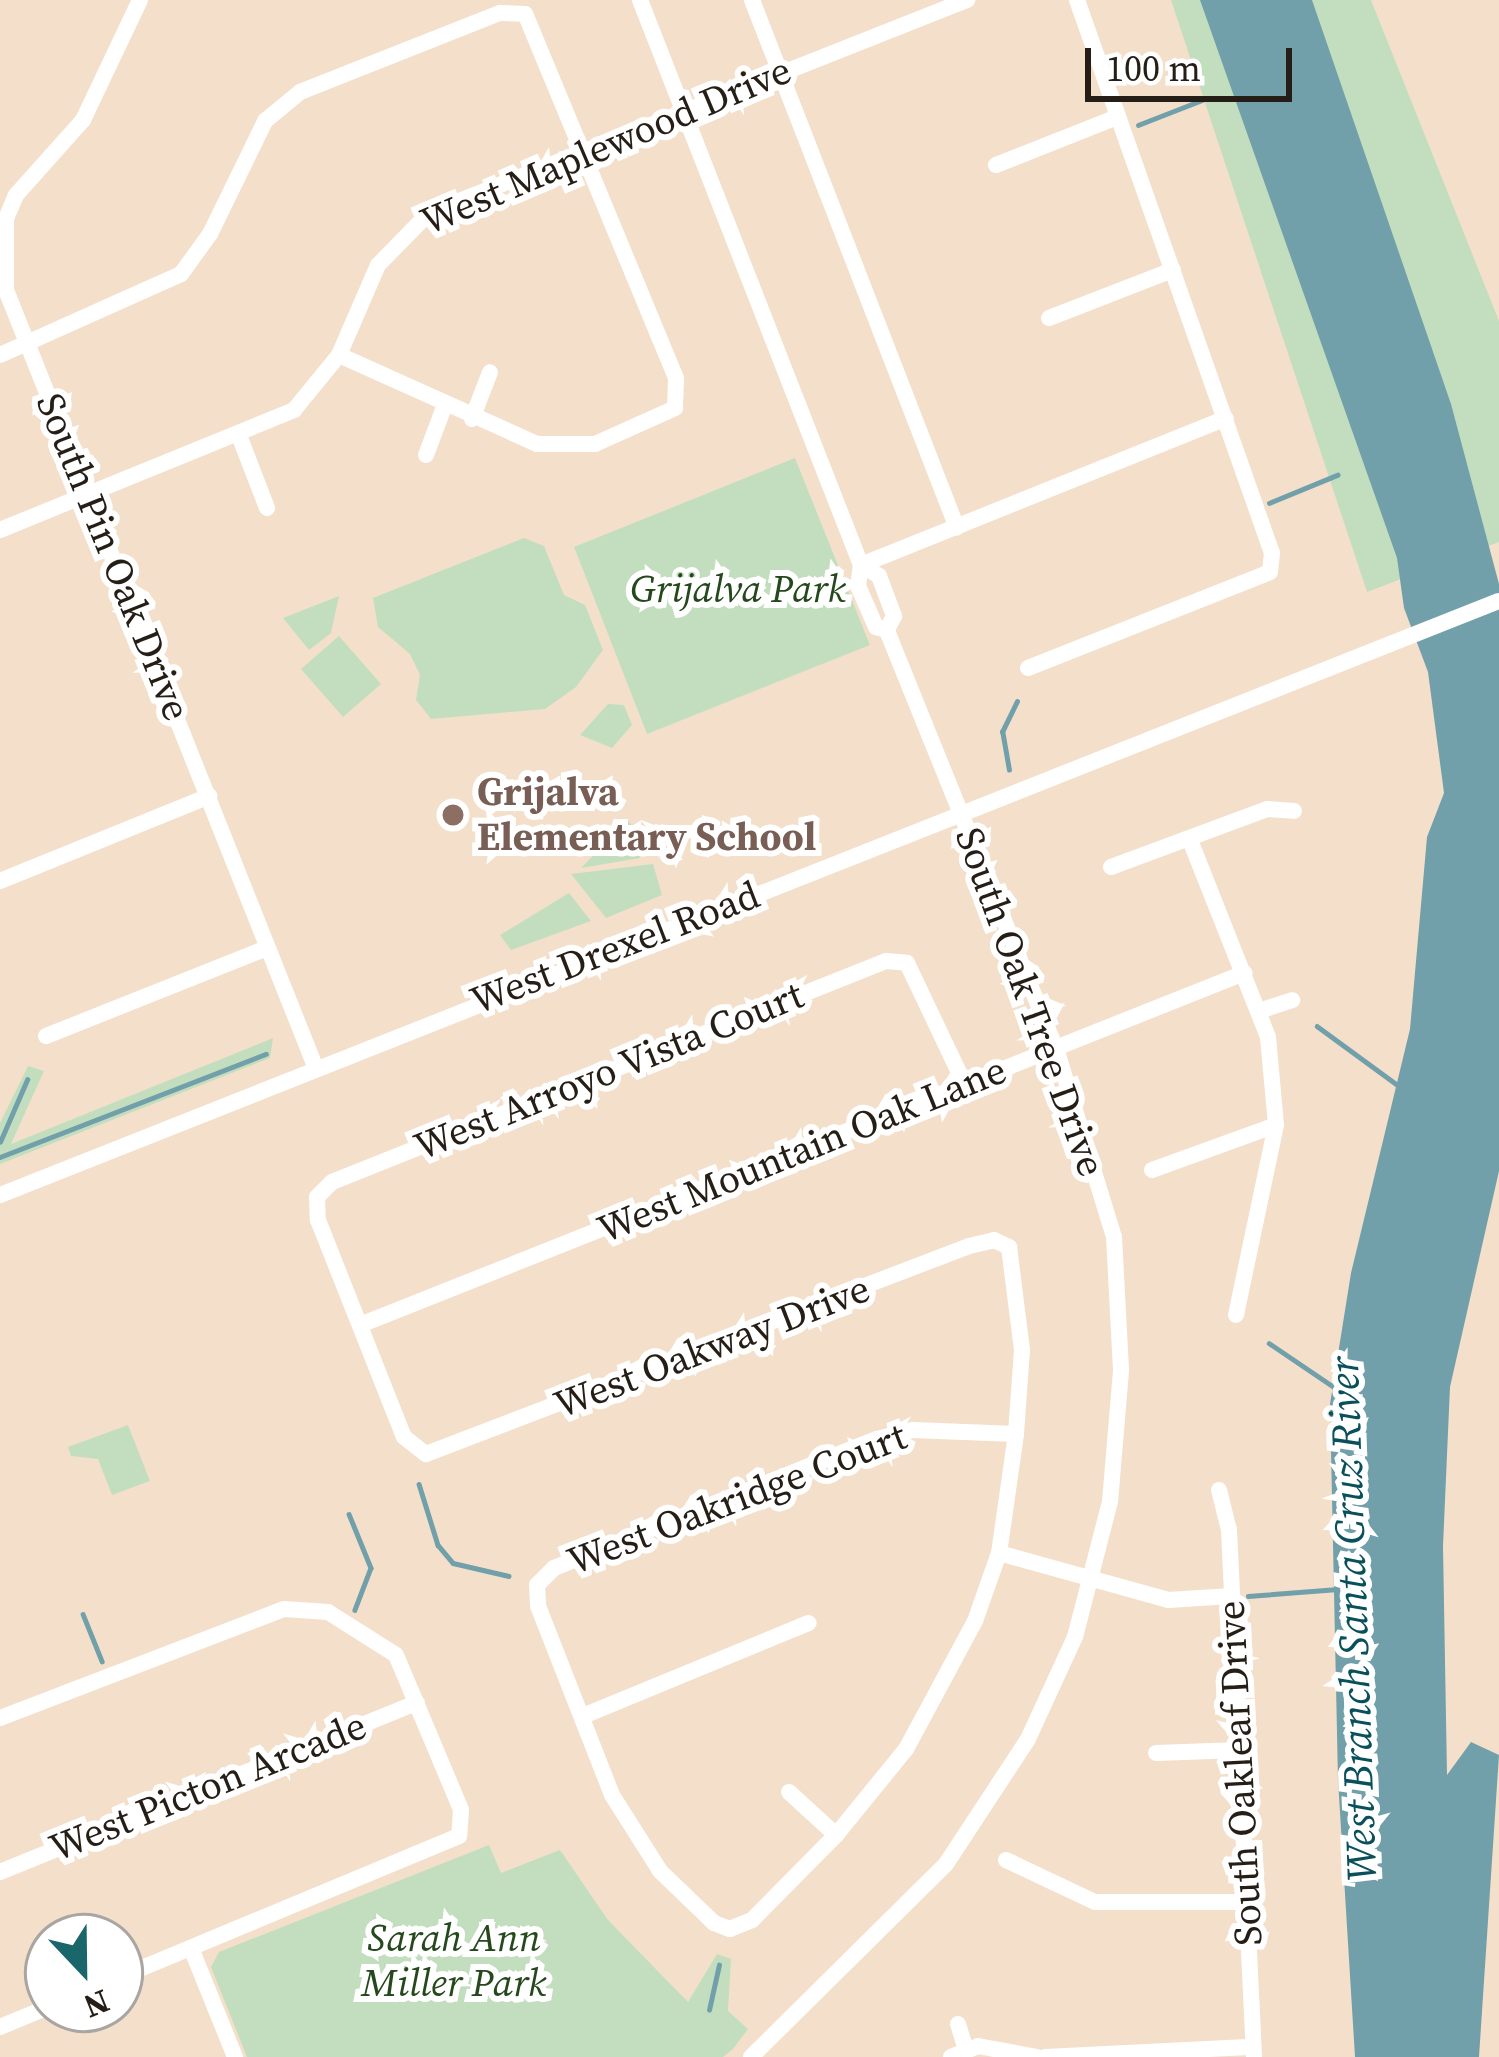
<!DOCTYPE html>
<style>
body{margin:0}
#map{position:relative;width:1499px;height:2057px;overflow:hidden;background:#f4e0ca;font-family:"Source Serif 4",serif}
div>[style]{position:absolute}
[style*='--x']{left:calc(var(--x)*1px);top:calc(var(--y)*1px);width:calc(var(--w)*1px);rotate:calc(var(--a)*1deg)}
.green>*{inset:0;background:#c3debe}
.water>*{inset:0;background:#71a0aa}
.stream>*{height:4.5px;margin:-2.25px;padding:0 2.25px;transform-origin:2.25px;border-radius:2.25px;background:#71a0aa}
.minor>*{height:16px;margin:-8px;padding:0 8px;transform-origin:8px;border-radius:8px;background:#fff}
.dots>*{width:33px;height:33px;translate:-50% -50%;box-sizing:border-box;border:6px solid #fff;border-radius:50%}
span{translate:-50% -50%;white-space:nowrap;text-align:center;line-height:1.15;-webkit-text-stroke:12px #fff;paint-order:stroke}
.street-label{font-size:39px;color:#251e16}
.park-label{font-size:39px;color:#25491c;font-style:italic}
.education-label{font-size:39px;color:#785e54;font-weight:700}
.left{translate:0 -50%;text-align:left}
.water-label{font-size:42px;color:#09505b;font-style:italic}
.north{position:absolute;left:24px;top:1913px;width:120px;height:120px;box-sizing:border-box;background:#fff;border:3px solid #a8a5a2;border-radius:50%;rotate:158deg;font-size:33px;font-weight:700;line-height:48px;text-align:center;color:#251e16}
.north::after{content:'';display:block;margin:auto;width:42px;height:54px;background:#1a676b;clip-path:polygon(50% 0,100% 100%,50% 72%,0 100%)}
.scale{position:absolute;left:1085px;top:48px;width:207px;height:54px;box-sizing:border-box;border:6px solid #251e16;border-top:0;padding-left:15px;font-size:36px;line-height:42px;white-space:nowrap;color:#251e16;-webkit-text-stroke:9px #fff;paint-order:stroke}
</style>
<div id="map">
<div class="green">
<i style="clip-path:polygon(1171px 0,1371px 0,1499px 321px,1499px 542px,1367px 592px)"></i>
<i style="clip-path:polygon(795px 458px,870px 645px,647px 734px,574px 547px)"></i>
<i style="clip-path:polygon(524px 538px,544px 546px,564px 595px,585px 605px,603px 650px,576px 687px,545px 709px,431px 719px,416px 700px,420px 675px,410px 654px,378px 627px,373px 598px)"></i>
<i style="clip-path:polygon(339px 596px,331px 633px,309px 650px,283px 618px)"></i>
<i style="clip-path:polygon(339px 636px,381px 684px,343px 717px,301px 669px)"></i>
<i style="clip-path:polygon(608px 704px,624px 705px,632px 725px,612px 748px,580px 735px)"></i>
<i style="clip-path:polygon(628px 821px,642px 836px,640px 858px,581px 868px)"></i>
<i style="clip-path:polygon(653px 864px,662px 895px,606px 918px,571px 874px)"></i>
<i style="clip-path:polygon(569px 893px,591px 921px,511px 950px,500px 935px)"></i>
<i style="clip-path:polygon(273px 1038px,270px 1058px,0 1164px,0 1123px,28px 1066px,44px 1071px,11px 1144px)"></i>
<i style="clip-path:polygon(128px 1425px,150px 1481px,112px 1495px,98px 1459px,71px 1456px,68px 1447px)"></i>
<i style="clip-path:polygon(489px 1845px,501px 1873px,560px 1850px,608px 1920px,688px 2002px,717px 1954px,731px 1959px,728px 2011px,748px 2029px,733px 2049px,723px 2057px,247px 2057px,211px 1967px,219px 1952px)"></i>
</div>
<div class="water">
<i style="clip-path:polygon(1200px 0,1312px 0,1451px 404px,1499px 584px,1499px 1171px,1450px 1387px,1443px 1546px,1447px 1775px,1471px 1742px,1499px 1755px,1479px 2057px,1355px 2057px,1338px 1780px,1330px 1404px,1351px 1273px,1410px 1029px,1427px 837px,1444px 793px,1428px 672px,1404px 608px,1397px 558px)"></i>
</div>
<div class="stream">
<i style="--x:1138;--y:125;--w:69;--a:-21.3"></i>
<i style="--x:1269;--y:503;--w:74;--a:-22.4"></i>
<i style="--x:1009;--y:770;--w:39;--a:-100"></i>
<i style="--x:1002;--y:732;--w:34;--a:-64"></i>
<i style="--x:1317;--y:1026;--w:102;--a:36.2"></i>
<i style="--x:0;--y:1142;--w:68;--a:-66.5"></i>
<i style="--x:0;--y:1157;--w:285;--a:-21.2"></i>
<i style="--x:1269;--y:1343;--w:78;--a:34.1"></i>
<i style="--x:419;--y:1484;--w:64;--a:72.7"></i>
<i style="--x:438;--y:1545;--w:23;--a:50"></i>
<i style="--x:453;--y:1563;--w:57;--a:13.1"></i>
<i style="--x:349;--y:1514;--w:58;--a:67.8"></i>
<i style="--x:371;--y:1568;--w:45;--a:110.9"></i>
<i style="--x:1248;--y:1596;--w:90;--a:-4.4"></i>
<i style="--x:83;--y:1614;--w:51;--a:68"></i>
<i style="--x:709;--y:2010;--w:46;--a:-77.5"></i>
</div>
<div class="minor">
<i style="--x:140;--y:0;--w:133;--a:115.4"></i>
<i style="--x:83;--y:120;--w:101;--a:131.8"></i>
<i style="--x:16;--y:195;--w:26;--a:113"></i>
<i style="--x:6;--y:219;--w:71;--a:90"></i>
<i style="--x:6;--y:290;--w:835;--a:68.29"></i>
<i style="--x:640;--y:0;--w:607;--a:68.64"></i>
<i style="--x:861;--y:565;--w:393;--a:-21.9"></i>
<i style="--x:752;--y:0;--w:566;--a:68.78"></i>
<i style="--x:1077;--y:0;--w:586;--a:70.58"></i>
<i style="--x:1272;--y:553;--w:19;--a:96"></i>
<i style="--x:996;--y:165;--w:130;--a:-21.6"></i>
<i style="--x:1049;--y:318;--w:133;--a:-21.2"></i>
<i style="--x:0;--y:355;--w:198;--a:-24.1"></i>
<i style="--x:181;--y:274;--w:49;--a:-54.1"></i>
<i style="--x:210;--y:234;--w:126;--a:-64"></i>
<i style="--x:265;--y:121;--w:45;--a:-39.6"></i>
<i style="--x:300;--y:92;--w:215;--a:-21.6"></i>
<i style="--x:500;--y:13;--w:25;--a:2"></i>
<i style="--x:339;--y:355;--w:217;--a:24.2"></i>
<i style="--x:537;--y:444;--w:58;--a:0"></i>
<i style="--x:595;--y:444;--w:88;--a:-24.2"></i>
<i style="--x:675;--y:408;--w:30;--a:-88"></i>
<i style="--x:676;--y:378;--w:394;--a:-112.5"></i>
<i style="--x:472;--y:419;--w:50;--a:-69"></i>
<i style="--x:240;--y:438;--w:75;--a:68.9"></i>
<i style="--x:426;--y:455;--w:51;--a:-69.4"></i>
<i style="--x:0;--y:530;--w:318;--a:-22.2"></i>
<i style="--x:294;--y:410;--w:71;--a:-50.7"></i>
<i style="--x:339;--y:355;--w:98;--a:-66.6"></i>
<i style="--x:378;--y:265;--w:73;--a:-45.6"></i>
<i style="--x:429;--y:213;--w:579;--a:-21.6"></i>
<i style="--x:1028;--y:668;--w:260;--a:-21.6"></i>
<i style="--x:1190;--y:840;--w:212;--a:68.4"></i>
<i style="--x:1268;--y:1037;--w:88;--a:84.8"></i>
<i style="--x:1276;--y:1125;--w:194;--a:101.9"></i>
<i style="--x:1111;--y:867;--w:166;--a:-20.4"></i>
<i style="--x:1267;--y:809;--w:27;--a:4"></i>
<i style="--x:0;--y:881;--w:226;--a:-22.1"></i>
<i style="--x:907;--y:963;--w:135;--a:64.6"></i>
<i style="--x:1259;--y:1011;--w:35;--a:-18"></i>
<i style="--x:46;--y:1036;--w:238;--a:-21.7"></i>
<i style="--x:1152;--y:1170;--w:132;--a:-19.9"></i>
<i style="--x:0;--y:1195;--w:1612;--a:-21.62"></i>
<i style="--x:317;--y:1197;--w:23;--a:88"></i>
<i style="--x:318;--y:1220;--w:233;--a:68.4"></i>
<i style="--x:404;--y:1437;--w:28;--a:38"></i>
<i style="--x:426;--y:1454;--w:581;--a:-20.96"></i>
<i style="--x:969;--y:1246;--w:26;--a:-13"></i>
<i style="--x:994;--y:1240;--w:17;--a:25"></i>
<i style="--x:1009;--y:1247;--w:104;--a:82.8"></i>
<i style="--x:1022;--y:1350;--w:84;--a:94.1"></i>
<i style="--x:1016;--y:1434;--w:120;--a:98.1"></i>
<i style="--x:999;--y:1553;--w:72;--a:109.4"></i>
<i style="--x:975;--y:1621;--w:145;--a:118.3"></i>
<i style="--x:906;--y:1749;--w:111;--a:129.1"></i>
<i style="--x:836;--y:1835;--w:120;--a:134.7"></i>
<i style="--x:752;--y:1920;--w:24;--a:158"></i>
<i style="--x:317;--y:1197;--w:21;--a:-45"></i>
<i style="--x:332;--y:1182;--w:596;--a:-21.75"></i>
<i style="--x:886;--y:961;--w:21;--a:5"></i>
<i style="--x:360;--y:1325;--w:952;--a:-21.71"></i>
<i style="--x:1219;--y:1490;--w:41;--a:76"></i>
<i style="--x:1229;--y:1530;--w:528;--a:87.28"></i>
<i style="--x:999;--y:1553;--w:175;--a:15.5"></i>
<i style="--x:1168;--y:1600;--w:64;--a:-3.6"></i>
<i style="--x:537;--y:1585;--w:24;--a:-45"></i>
<i style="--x:554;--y:1568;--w:348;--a:-21.8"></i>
<i style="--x:877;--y:1439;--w:37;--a:-14"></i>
<i style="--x:913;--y:1430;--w:103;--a:2.2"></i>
<i style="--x:537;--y:1585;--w:21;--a:87"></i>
<i style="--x:538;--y:1606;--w:203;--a:68.6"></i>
<i style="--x:612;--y:1795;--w:90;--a:57.7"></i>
<i style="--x:660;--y:1871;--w:75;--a:43.9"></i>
<i style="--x:714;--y:1923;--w:17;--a:21"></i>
<i style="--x:583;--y:1716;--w:244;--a:-22.4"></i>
<i style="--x:0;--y:1718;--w:304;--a:-21"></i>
<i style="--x:284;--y:1609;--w:44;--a:3.9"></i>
<i style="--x:328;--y:1612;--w:80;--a:32.3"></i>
<i style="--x:396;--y:1655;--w:168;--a:67.2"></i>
<i style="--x:461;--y:1810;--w:26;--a:94"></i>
<i style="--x:459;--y:1836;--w:367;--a:157.4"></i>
<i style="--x:1156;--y:1753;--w:83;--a:-2.1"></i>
<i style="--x:789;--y:1792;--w:64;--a:42.5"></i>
<i style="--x:1006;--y:1860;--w:98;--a:25.3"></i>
<i style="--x:1095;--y:1902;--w:151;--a:0"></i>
<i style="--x:0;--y:1872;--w:450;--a:-22.1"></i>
<i style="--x:191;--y:1948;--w:118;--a:68"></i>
<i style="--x:958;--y:2024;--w:24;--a:73"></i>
<i style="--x:0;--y:2027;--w:52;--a:-22.6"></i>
<i style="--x:751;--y:2057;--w:274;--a:-44.7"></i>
<i style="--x:946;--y:1864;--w:149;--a:-56.7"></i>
<i style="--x:1028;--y:1739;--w:112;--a:-65.3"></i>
<i style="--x:1075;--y:1637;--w:139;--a:-75.5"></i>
<i style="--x:1110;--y:1502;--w:132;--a:-85.2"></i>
<i style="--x:1121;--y:1370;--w:133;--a:-93"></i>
<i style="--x:1114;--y:1237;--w:197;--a:-107.1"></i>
<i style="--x:1056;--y:1049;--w:452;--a:-112"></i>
<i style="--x:887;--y:630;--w:11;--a:-165"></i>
<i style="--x:876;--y:627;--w:45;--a:-113.7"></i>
<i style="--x:858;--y:586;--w:21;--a:-82"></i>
<i style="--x:861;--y:565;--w:21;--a:31"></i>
<i style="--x:879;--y:576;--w:43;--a:69.4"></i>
<i style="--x:894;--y:616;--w:16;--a:117"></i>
<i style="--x:951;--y:2057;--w:29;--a:-22"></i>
<i style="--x:978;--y:2046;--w:60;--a:10.6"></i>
<i style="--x:1045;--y:2057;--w:208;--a:-2.8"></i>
</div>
<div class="dots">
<i style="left:453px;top:815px;background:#8d6e63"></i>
</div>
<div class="street-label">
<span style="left:606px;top:146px;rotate:-23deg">West Maplewood Drive</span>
<span style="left:113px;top:557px;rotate:68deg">South Pin Oak Drive</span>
<span style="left:615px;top:948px;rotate:-21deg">West Drexel Road</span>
<span style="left:1030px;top:1002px;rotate:70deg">South Oak Tree Drive</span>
<span style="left:609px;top:1071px;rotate:-22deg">West Arroyo Vista Court</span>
<span style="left:802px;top:1150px;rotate:-22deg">West Mountain Oak Lane</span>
<span style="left:712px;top:1347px;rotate:-21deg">West Oakway Drive</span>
<span style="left:737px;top:1499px;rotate:-21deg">West Oakridge Court</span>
<span style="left:1240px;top:1773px;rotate:-93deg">South Oakleaf Drive</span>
<span style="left:208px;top:1787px;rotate:-22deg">West Picton Arcade</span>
</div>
<div class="park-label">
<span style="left:738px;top:589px">Grijalva Park</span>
<span style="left:454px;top:1961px">Sarah Ann<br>Miller Park</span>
</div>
<div class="education-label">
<span class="left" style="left:477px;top:815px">Grijalva<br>Elementary School</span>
</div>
<div class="water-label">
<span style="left:1352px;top:1619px;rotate:-92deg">West Branch Santa Cruz River</span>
</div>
<div class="north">N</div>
<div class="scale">100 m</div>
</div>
